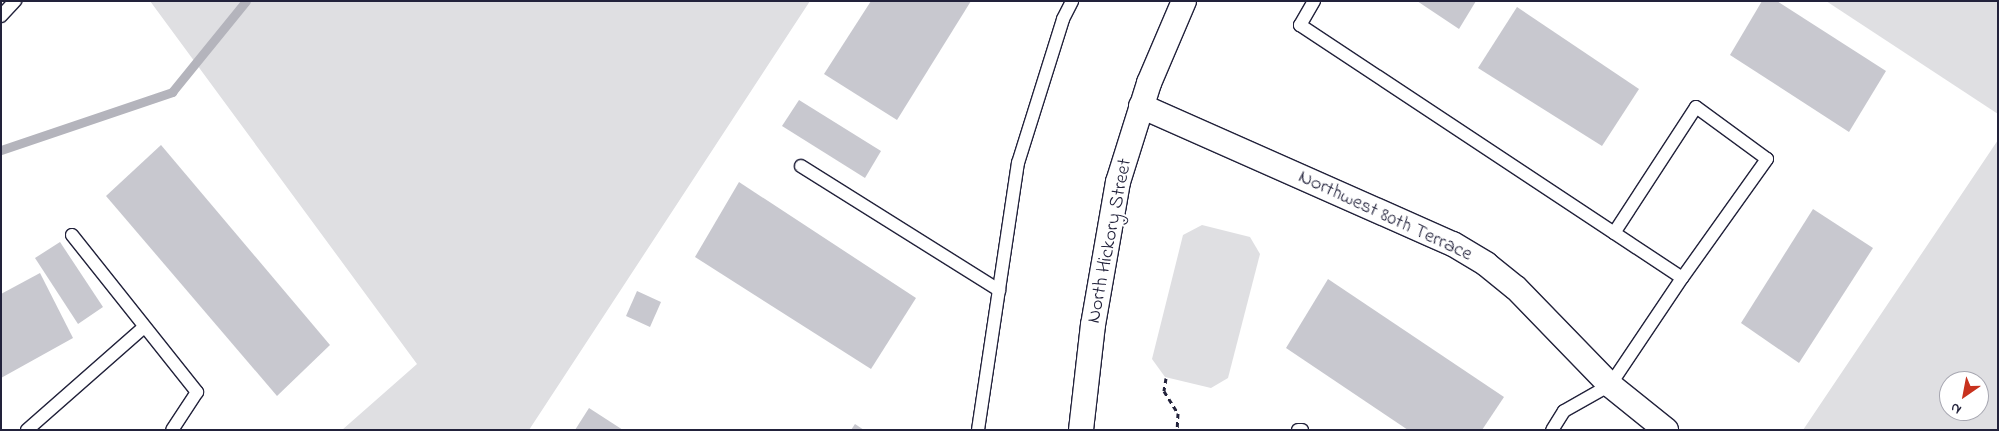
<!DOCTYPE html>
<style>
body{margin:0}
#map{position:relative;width:1999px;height:431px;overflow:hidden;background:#fff;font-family:"Indie Flower",sans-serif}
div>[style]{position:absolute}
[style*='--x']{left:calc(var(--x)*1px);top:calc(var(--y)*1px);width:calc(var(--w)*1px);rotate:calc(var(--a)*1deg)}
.green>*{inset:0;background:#dfdfe2}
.stream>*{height:9px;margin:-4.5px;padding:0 4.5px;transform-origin:4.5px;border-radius:4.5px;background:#b4b4bc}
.building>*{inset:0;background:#c8c8cf}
.path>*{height:3px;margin-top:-1.5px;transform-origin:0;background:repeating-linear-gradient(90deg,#22223b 0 5px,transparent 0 9px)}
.roads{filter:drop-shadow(1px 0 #22223b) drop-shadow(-1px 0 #22223b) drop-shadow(0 1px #22223b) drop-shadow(0 -1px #22223b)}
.lane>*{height:12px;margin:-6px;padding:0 6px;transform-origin:6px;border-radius:6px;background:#fff}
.street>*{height:24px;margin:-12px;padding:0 12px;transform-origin:12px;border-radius:12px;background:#fff}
span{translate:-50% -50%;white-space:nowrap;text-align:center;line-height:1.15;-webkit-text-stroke:4px #fff;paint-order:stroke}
.street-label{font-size:20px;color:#22223b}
.frame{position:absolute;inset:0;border:2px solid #22223b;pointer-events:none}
.north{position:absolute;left:1939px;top:371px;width:50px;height:50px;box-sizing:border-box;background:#fff;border:1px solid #a7a7b1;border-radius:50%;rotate:213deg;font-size:14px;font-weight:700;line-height:20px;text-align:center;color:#22223b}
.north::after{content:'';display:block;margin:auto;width:18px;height:22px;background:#c8321e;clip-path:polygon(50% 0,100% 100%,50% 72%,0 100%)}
</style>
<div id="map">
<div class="green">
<i style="clip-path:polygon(150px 1px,810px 1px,529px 430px,342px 430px,417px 364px)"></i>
<i style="clip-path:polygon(1826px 1px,1998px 1px,1998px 114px)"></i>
<i style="clip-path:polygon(evenodd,1998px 140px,1998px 430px,1803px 430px,1998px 140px,1949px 381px,1979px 381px,1979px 411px,1949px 411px,1949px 381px)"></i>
<i style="clip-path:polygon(1202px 225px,1250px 237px,1260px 254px,1228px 378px,1211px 388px,1165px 377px,1152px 359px,1183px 235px)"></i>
</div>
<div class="stream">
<i style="--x:1;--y:150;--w:181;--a:-18.7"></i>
<i style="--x:172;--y:92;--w:117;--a:-50.9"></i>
</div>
<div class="building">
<i style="clip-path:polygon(871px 1px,971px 1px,897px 120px,824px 74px)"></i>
<i style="clip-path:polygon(1417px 1px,1476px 1px,1459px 29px)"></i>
<i style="clip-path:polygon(1762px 1px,1777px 1px,1886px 71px,1849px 132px,1730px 55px)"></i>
<i style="clip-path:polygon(1517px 7px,1639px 89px,1602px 146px,1478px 68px)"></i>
<i style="clip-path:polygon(799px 100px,881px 151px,865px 178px,782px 126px)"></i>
<i style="clip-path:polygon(161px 145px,330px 345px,277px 396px,106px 196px)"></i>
<i style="clip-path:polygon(739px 182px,916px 298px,871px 369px,695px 257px)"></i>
<i style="clip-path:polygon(1813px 209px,1873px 248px,1799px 363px,1741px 323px)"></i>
<i style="clip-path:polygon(60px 242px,103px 307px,78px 324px,35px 258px)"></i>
<i style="clip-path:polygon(40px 273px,73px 338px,1px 378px,1px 294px)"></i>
<i style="clip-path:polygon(1328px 279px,1504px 397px,1482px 430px,1408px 430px,1286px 348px)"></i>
<i style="clip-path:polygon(637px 291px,661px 302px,650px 327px,626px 316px)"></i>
<i style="clip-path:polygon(589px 408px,623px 430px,575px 430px)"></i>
<i style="clip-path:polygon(855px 424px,864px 430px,851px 430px)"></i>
</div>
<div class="path">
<i style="--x:1166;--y:378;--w:13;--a:99"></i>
<i style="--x:1164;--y:391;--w:26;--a:58"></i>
<i style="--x:1178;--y:413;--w:17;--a:93"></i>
</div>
<div class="roads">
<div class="lane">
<i style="--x:1314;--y:1;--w:28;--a:120"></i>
<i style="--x:1300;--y:25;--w:458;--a:33.5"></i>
<i style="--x:1682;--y:278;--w:129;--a:123.9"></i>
<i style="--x:1610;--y:385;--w:53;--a:150.5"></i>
<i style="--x:1564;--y:411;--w:22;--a:122"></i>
<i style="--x:1;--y:16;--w:21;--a:-47"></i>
<i style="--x:801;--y:166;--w:234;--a:32.1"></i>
<i style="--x:1614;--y:233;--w:150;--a:-56.9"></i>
<i style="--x:1696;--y:107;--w:88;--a:36.2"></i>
<i style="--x:1767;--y:159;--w:146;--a:125.5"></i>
<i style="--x:72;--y:235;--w:201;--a:51.5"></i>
<i style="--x:197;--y:392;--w:45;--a:123.3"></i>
<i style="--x:27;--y:430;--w:154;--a:-41.3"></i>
<i style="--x:978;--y:430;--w:270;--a:-81.5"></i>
<i style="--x:1018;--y:163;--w:151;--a:-72.6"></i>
<i style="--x:1063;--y:19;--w:20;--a:-63"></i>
<i style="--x:1298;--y:430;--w:4;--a:0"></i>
</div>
<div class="street">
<i style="--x:1141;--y:106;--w:341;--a:23.9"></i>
<i style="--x:1453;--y:244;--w:39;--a:31"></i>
<i style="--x:1486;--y:264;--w:38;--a:39"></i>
<i style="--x:1516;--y:288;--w:135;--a:45.9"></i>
<i style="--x:1610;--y:385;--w:72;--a:38.8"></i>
<i style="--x:1081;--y:430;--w:106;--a:-83.5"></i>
<i style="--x:1093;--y:325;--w:145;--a:-80.1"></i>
<i style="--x:1118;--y:182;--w:104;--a:-72.6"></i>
<i style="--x:1149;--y:83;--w:89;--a:-66.9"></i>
</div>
</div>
<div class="street-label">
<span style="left:1385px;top:216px;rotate:25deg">Northwest 80th Terrace</span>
<span style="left:1110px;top:241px;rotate:-79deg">North Hickory Street</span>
</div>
<div class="frame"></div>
<div class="north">N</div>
</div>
